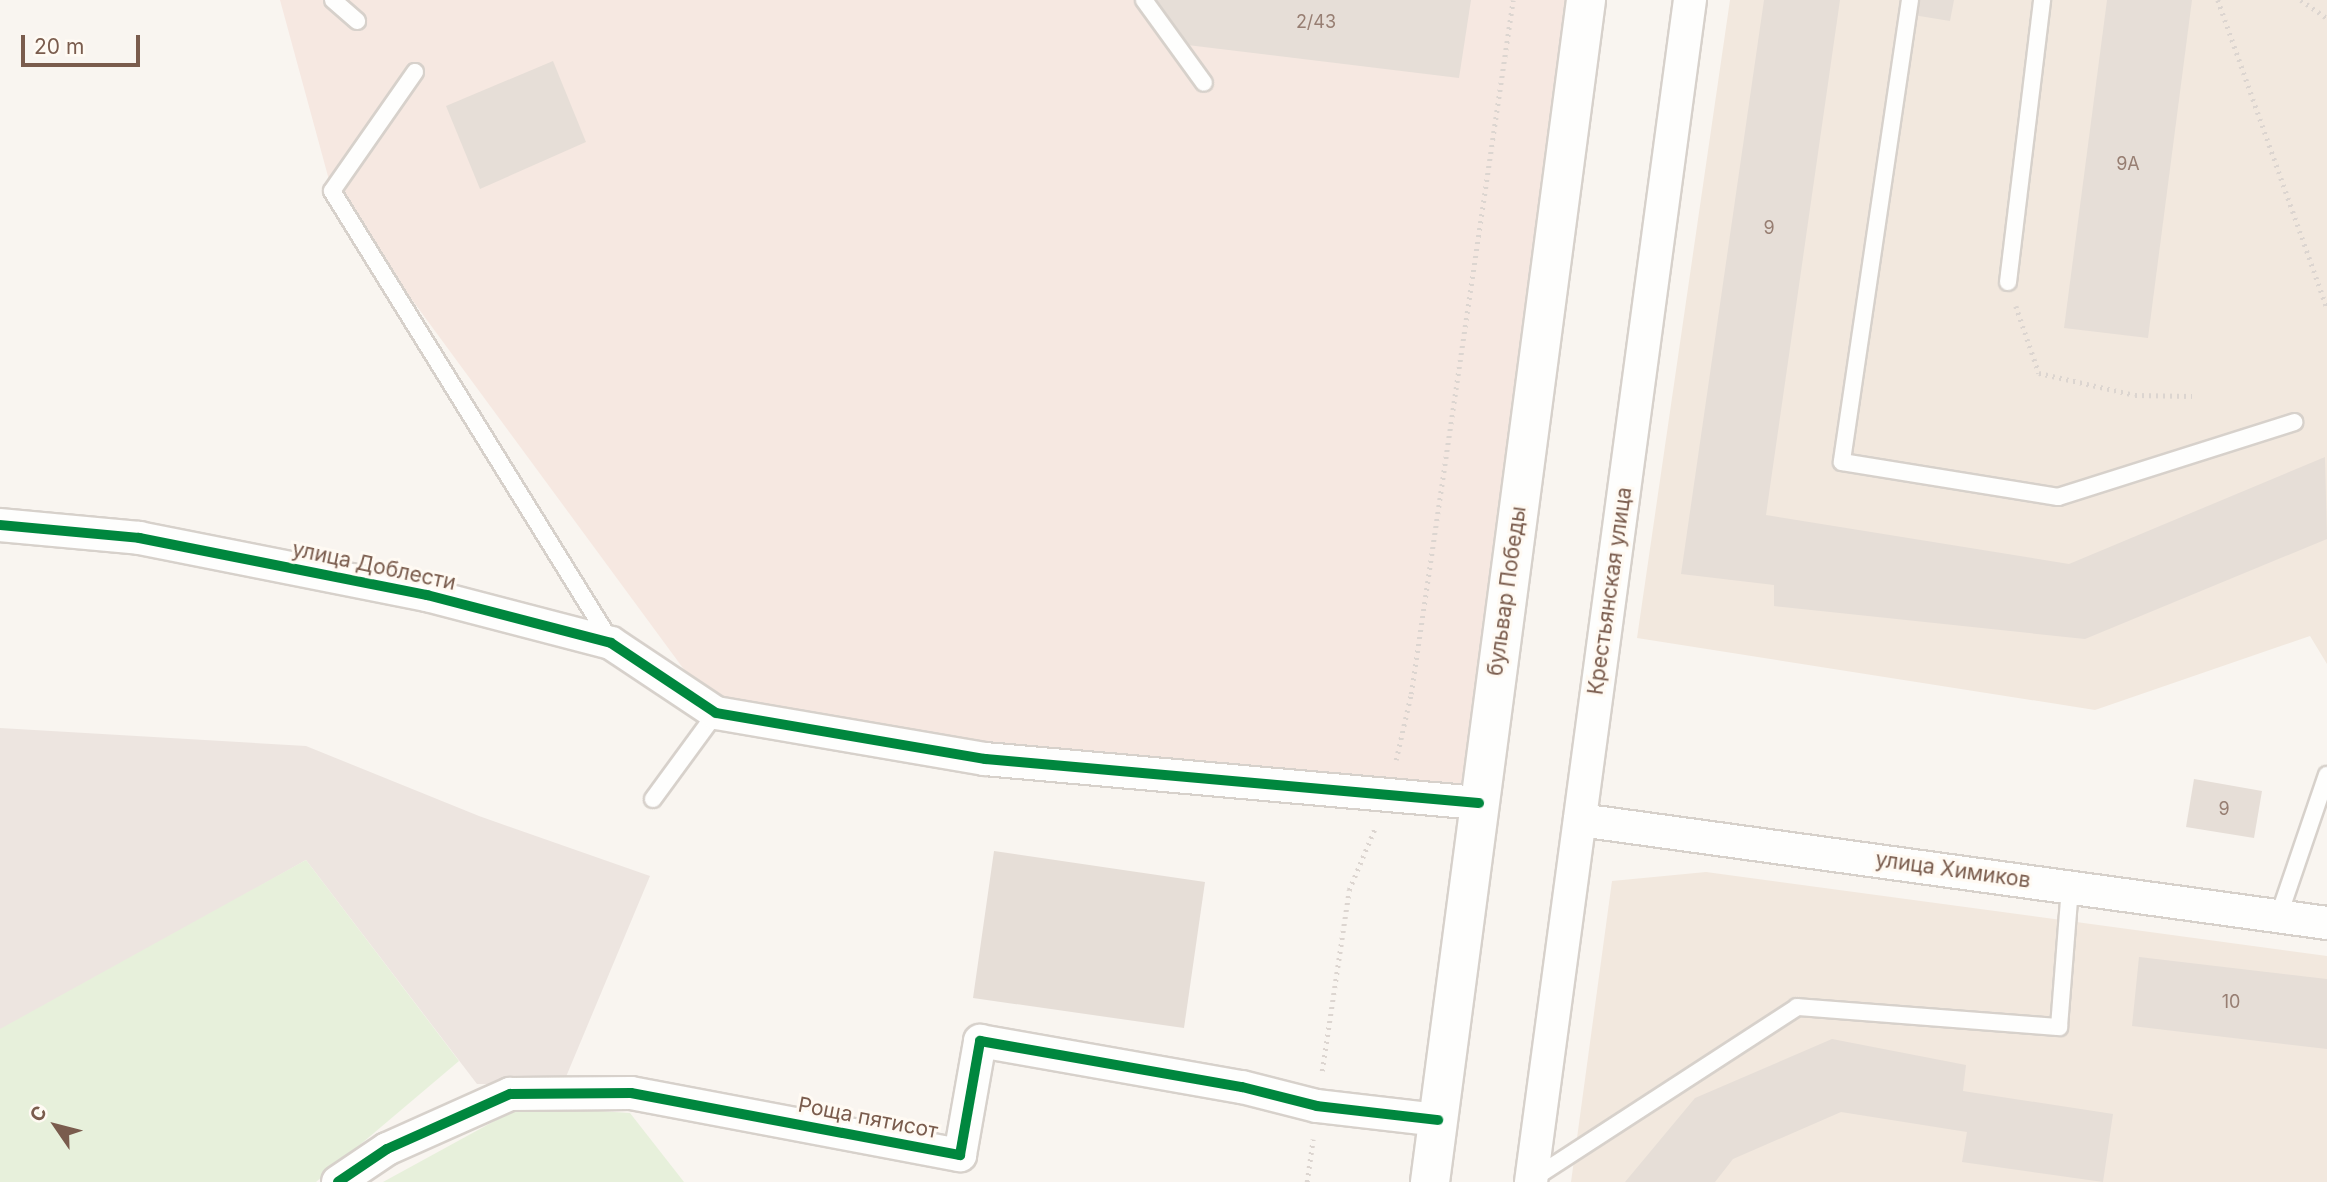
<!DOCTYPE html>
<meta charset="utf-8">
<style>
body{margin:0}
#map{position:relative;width:2327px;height:1182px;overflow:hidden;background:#f9f5f0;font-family:Inter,sans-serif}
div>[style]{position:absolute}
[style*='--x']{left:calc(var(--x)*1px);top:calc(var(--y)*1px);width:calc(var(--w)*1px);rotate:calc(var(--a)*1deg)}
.residential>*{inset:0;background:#f2e8de}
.commercial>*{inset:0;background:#f6e8e1}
.industrial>*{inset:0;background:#ede5e0}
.green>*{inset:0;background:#e7f0db}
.building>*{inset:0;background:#e6ded7}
.path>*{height:4.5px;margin-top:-2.25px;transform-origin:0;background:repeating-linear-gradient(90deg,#dcd5d0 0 2px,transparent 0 7px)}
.roads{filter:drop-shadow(2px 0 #d7d1cb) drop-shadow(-2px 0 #d7d1cb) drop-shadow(0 2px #d7d1cb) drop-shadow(0 -2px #d7d1cb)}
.lane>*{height:16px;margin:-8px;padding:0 8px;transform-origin:8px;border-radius:8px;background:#fefefd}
.street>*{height:32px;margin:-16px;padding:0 16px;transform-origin:16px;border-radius:16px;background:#fefefd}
.secondary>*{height:38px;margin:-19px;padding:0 19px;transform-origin:19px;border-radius:19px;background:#fefefd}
.cycleway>*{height:10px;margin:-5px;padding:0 5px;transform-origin:5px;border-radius:5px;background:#00873e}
span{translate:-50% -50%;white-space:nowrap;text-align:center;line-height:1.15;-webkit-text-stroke:6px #fffaf3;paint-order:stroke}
.number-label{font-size:18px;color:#977e72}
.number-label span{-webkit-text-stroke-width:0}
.street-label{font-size:21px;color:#7a5c4d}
.north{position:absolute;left:21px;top:1091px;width:70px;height:70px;-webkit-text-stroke:5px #fffaf3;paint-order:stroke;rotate:305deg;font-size:19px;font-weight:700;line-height:28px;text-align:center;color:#7a5c4d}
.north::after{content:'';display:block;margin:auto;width:24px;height:32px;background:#7a5c4d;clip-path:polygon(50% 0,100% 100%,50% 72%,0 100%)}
.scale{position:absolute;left:21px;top:35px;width:119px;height:32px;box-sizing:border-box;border:4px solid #7a5c4d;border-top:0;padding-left:9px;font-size:21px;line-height:24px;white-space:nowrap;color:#7a5c4d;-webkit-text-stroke:5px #fffaf3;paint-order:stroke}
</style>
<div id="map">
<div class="residential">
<i style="clip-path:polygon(1730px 0,2327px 0,2327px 664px,2310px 636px,2095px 710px,1637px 638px)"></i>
<i style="clip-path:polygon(1706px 872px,2327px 956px,2327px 1182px,1571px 1182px,1612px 881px)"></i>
</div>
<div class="commercial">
<i style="clip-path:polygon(280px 0,1582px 0,1479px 803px,716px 713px,332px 191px)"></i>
</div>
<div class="industrial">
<i style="clip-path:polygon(0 728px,306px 746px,479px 816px,650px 876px,563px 1084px,477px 1084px,306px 860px,0 1034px)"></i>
</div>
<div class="green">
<i style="clip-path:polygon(306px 860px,459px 1061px,316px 1182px,0 1182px,0 1029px)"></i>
<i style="clip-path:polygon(522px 1106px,630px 1113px,684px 1182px,383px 1182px)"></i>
</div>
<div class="building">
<i style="clip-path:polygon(1149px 0,1471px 0,1459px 78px,1179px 44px)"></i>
<i style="clip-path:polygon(1764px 0,1840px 0,1766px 515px,2069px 564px,2325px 457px,2327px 539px,2085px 639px,1774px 606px,1774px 585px,1681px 574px)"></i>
<i style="clip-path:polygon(1909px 0,1954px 0,1950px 21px,1907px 14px)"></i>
<i style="clip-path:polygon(2107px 0,2192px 0,2148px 338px,2064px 328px)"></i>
<i style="clip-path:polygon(553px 61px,586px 142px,480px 189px,446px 106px)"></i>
<i style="clip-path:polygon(2194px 779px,2262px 791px,2254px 838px,2186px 827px)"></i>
<i style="clip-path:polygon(994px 851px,1205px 882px,1184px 1028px,973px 998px)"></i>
<i style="clip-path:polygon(2139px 957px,2327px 979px,2327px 1049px,2132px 1026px)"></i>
<i style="clip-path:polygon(1832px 1039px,1966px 1065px,1963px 1091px,2113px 1114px,2103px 1182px,1962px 1162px,1967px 1132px,1841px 1112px,1733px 1159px,1715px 1182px,1625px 1182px,1695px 1098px)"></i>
</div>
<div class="path">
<i style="--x:2218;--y:0;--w:326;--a:70.5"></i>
<i style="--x:2301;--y:0;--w:32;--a:35"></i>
<i style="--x:2016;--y:306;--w:71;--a:71.1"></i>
<i style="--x:2039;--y:373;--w:98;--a:12.9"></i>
<i style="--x:2135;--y:395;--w:57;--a:1"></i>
<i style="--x:1396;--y:760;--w:68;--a:-77.2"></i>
<i style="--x:1411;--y:694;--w:701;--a:-81.64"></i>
<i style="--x:1322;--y:1071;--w:183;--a:-81.5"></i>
<i style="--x:1349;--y:890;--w:67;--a:-67.2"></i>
<i style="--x:1307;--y:1182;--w:43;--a:-82.1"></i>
</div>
<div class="roads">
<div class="lane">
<i style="--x:333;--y:0;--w:32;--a:41"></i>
<i style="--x:1144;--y:0;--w:102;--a:54.1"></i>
<i style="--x:1910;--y:0;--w:467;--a:98.4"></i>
<i style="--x:1842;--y:462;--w:219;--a:9.2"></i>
<i style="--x:2058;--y:497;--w:248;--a:-17.6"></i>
<i style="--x:415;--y:72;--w:145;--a:124.9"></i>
<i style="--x:332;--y:191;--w:528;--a:58.24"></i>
<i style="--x:2008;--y:282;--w:284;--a:-83.1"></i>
<i style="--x:653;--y:799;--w:107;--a:-53.8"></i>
<i style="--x:2279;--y:915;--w:148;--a:-71.1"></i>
<i style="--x:1531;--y:1180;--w:317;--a:-33"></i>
<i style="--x:1797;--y:1007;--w:263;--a:4.4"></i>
<i style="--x:2059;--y:1027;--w:141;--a:-85.5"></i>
</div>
<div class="street">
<i style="--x:0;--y:525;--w:140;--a:5.3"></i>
<i style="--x:139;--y:538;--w:294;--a:11.2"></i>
<i style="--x:427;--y:595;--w:190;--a:14.6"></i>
<i style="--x:611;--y:643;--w:126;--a:33.7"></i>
<i style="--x:716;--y:713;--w:273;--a:9.7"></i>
<i style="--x:985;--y:759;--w:496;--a:5.1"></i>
<i style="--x:1580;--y:820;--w:754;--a:7.85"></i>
<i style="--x:338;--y:1182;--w:59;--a:-34"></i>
<i style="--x:387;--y:1149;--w:135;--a:-24.1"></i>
<i style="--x:510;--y:1094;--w:121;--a:-0.5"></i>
<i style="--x:631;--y:1093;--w:335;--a:10.7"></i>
<i style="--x:960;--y:1155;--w:116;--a:-80"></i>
<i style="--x:980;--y:1041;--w:266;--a:10"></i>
<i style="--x:1242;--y:1087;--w:77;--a:14.2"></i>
<i style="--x:1317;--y:1106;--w:122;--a:6.6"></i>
<i style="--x:1531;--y:1182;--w:1193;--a:-82.34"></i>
</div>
<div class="secondary">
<i style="--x:1430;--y:1182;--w:1192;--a:-82.48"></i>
</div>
</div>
<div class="cycleway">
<i style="--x:0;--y:525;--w:140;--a:5.3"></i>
<i style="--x:139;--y:538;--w:294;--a:11.2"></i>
<i style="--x:427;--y:595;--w:190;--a:14.6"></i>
<i style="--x:611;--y:643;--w:126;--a:33.7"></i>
<i style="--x:716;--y:713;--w:273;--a:9.7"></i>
<i style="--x:985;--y:759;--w:496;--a:5.1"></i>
<i style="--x:338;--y:1182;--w:59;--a:-34"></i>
<i style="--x:387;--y:1149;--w:135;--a:-24.1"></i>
<i style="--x:510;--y:1094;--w:121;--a:-0.5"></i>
<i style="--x:631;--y:1093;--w:335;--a:10.7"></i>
<i style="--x:960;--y:1155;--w:116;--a:-80"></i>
<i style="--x:980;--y:1041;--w:266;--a:10"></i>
<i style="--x:1242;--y:1087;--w:77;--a:14.2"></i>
<i style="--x:1317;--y:1106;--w:122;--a:6.6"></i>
</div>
<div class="number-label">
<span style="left:1316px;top:22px">2/43</span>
<span style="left:2128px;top:164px">9А</span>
<span style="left:1769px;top:228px">9</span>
<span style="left:2224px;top:809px">9</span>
<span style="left:2231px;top:1002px">10</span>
</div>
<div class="street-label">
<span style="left:374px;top:566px;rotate:12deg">улица Доблести</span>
<span style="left:1507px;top:591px;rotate:-82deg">бульвар Победы</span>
<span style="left:1610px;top:591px;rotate:-82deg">Крестьянская улица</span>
<span style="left:1953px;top:870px;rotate:8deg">улица Химиков</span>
<span style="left:868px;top:1118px;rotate:11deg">Роща пятисот</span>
</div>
<div class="north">С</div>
<div class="scale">20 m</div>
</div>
